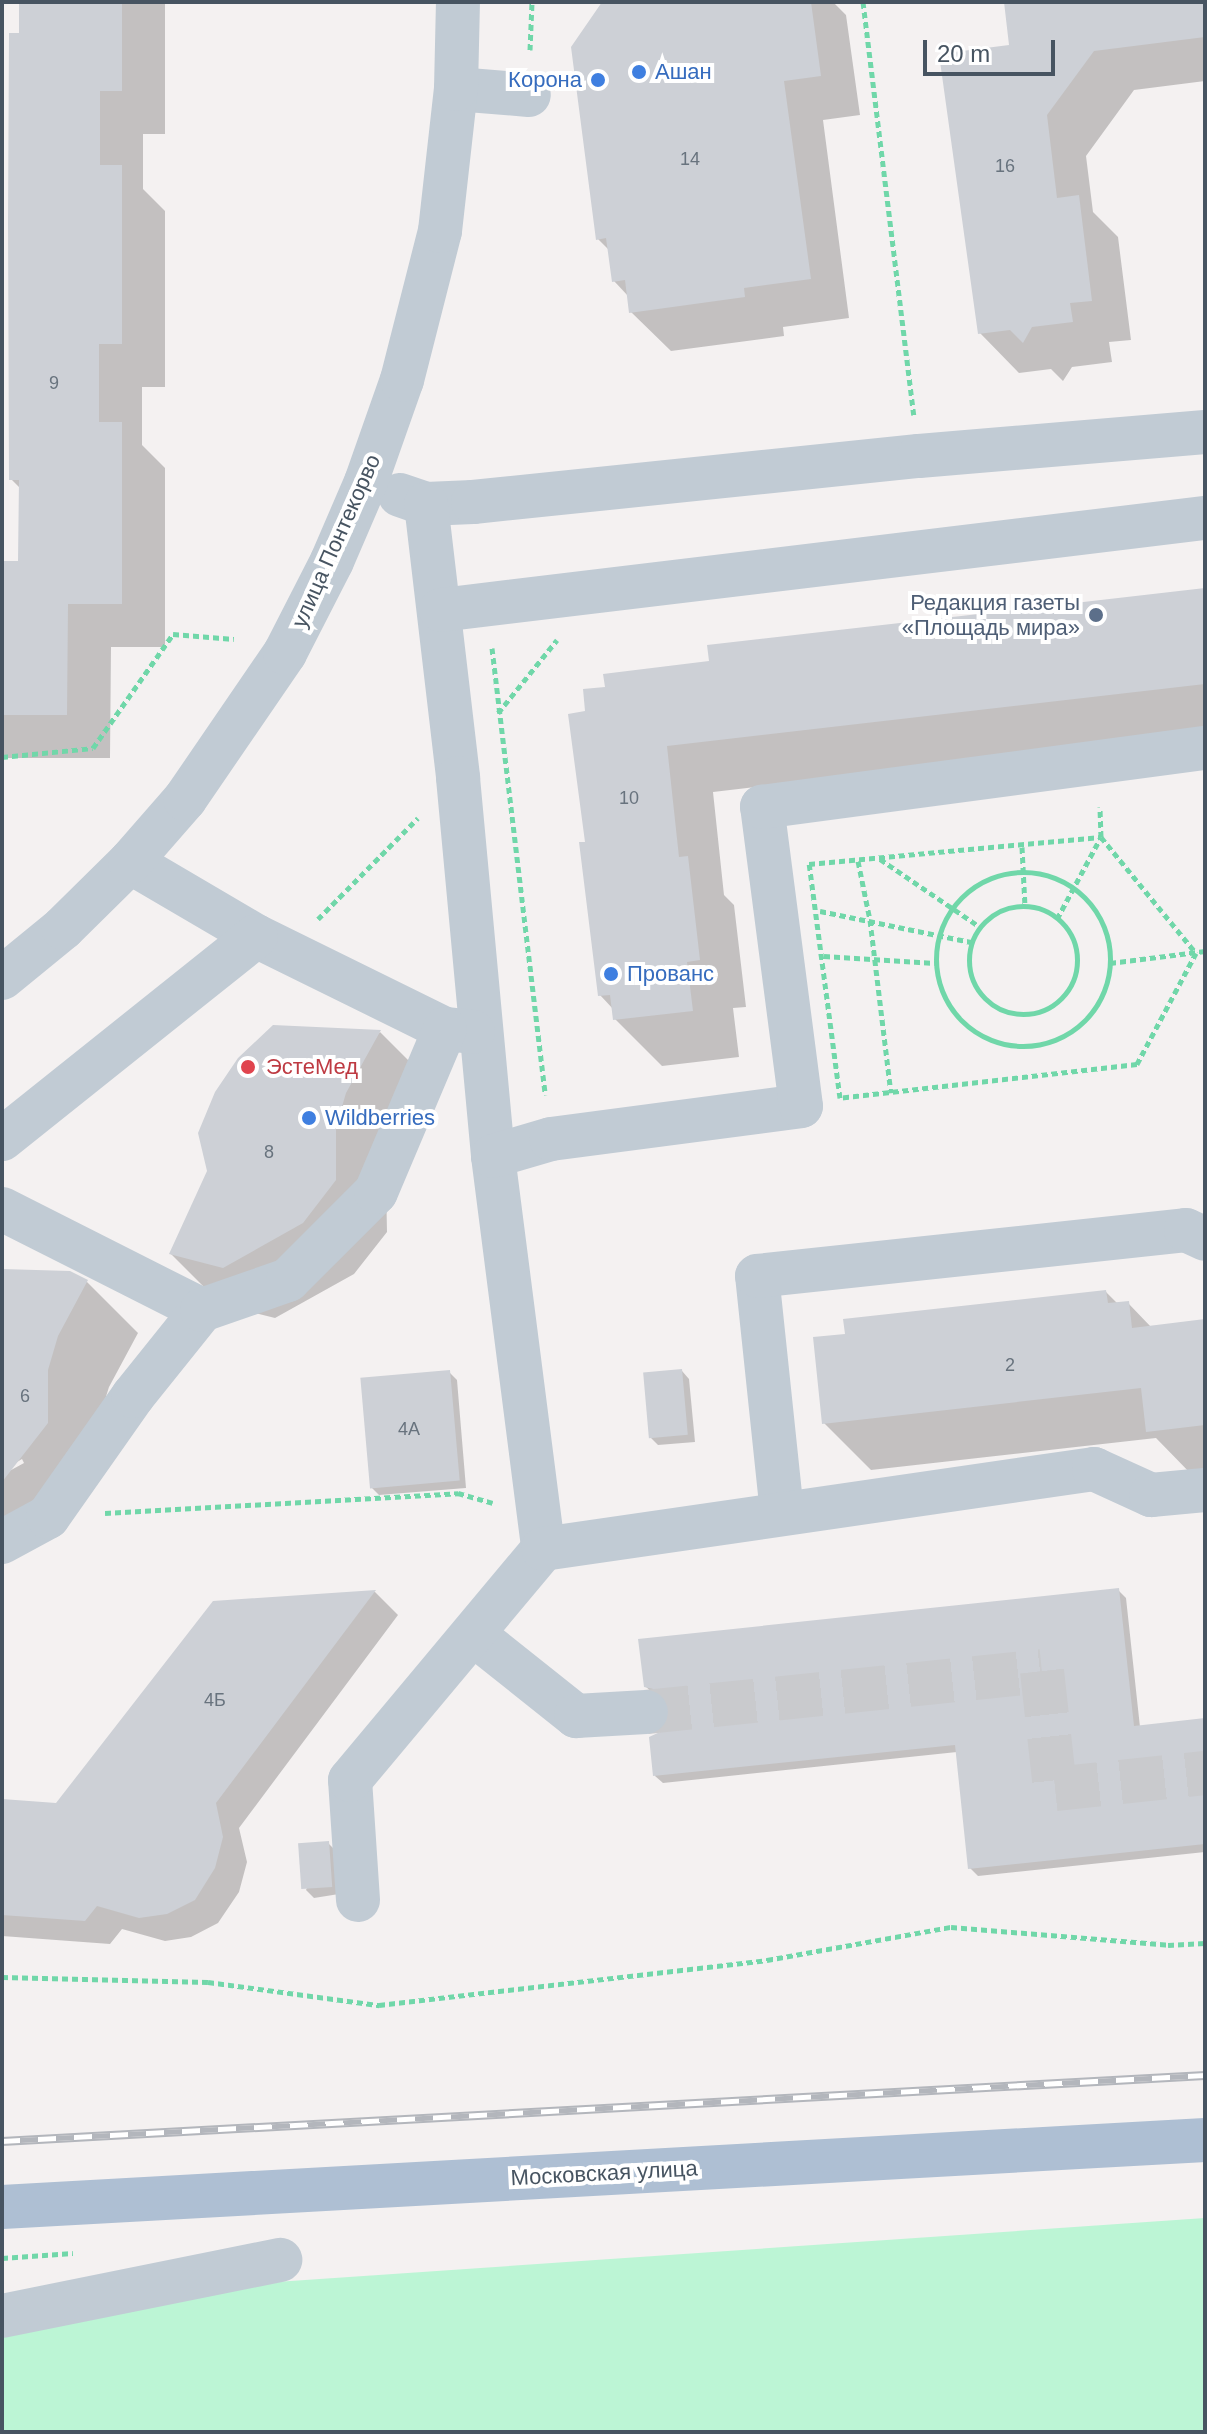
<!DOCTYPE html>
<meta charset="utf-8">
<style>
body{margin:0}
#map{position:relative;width:1207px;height:2434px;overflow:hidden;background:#f4f1f1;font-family:Helvetica,sans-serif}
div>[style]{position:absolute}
.green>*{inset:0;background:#bcf5d5}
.shadow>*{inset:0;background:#0003}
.building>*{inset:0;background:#cdd0d6;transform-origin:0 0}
.minor-tunnel>*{height:44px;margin-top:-22px;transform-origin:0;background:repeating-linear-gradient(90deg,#c9cacd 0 44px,transparent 0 66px)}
.path>*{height:5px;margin-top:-2.5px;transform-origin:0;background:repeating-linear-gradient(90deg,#70d7a9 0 6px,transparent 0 10px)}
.path>.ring{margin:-2.5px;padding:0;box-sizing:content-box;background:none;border:5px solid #70d7a9;border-radius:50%}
.minor>*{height:44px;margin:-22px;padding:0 22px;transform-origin:22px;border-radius:22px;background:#c1cbd4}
.major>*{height:44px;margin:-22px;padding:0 22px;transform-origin:22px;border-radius:22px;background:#aebfd3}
.rail>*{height:9px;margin-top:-4.5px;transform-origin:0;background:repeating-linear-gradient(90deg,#fff 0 18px,#b3b6bc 0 36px);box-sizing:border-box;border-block:2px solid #b3b6bc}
.dots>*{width:22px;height:22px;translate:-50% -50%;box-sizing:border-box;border:4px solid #fff;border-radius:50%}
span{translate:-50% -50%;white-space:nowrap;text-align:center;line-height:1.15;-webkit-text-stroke:8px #fff;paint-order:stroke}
.number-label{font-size:18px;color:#68737e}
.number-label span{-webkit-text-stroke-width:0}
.shop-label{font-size:22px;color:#366cbe}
.left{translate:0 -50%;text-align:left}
.right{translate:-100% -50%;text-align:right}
.street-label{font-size:22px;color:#475461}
.service-label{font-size:22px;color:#4e5e75}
.health-label{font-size:22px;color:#be3a42}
.frame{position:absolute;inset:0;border:4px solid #475461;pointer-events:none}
.scale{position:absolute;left:923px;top:40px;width:132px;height:36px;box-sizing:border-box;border:4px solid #475461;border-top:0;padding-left:10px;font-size:24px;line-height:28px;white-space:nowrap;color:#475461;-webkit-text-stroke:6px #fff;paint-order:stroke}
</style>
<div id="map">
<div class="green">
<i style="clip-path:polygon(1205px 2218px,1205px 2432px,2px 2432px,2px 2301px)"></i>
</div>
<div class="shadow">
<i style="clip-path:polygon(21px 2px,165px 2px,165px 134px,143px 134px,143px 189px,165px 211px,165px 387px,142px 387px,142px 445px,165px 468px,165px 647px,111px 647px,110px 758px,2px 758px,2px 563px,20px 563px,21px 489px,11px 479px)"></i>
<i style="clip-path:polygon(604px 2px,833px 2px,846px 15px,860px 115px,823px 120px,849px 318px,783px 327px,784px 336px,671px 351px,631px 312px,629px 297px,614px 281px,609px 250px,598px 239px)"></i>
<i style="clip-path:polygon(1015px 2px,1205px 2px,1205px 81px,1134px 90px,1086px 156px,1093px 212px,1118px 237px,1131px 340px,1109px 342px,1112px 362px,1072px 367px,1063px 381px,1051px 369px,1019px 373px,980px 333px)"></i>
<i style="clip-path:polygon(1205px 590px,1205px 735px,713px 792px,724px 895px,734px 905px,746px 1007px,733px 1008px,739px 1057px,662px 1066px,615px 1019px,614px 1010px,600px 995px,587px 843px,588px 713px,607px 689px,711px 663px)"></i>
<i style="clip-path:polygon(380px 1032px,431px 1083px,386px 1180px,387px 1232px,354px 1274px,275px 1318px,222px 1305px,171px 1254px)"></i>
<i style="clip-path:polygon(2px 1271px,87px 1282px,138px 1333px,109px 1387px,98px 1422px,2px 1553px,2px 1475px,24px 1463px,22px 1459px,2px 1471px)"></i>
<i style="clip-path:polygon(1106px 1292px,1118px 1304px,1128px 1303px,1152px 1328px,1205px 1321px,1205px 1477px,1195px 1478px,1156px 1438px,871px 1470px,824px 1423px,847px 1336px)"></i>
<i style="clip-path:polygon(682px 1371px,689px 1379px,695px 1442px,658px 1445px,650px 1437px)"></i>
<i style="clip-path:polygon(449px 1372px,457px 1380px,466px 1488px,379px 1495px,371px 1487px)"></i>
<i style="clip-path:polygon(1118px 1590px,1126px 1598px,1140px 1727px,1205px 1720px,1205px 1852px,978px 1876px,970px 1868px,957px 1752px,663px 1783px,655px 1776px,661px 1734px,670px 1725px,673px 1710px,668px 1697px,654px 1694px,645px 1686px)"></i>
<i style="clip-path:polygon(375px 1592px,398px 1615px,239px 1828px,247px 1862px,239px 1892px,218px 1923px,191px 1937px,165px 1941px,122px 1929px,110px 1944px,2px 1936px,2px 1801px,57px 1805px,214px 1603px)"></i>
<i style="clip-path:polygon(328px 1843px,336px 1851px,339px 1894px,314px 1898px,306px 1890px)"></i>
</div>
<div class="building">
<i style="clip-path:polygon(19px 2px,122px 2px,122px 91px,100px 91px,100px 165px,122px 165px,122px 344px,99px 344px,99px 422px,122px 422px,122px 604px,68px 604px,67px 715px,2px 715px,2px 561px,18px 561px,19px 480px,9px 480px,8px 221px,9px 33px,19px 33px)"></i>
<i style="clip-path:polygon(602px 2px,811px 2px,821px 76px,784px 81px,811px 279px,744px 288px,745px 297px,629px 313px,625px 280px,612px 282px,606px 238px,596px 240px,571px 47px)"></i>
<i style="clip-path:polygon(1004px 2px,1205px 2px,1205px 37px,1094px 51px,1047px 115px,1057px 198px,1079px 195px,1092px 301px,1070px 303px,1073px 322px,1032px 327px,1023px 343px,1010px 330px,978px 334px,939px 54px,1009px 45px)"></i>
<i style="clip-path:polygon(1205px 588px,1205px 684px,667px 746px,679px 857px,688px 856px,700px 960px,687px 962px,693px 1011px,613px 1020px,610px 995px,598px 996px,579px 842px,585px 842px,568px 714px,585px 711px,583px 689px,605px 687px,603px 674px,709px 661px,707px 645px)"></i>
<i style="clip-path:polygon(273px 1025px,381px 1030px,346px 1093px,336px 1127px,336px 1180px,303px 1223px,223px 1268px,169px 1254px,207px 1171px,198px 1133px,215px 1092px,238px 1058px)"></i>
<i style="clip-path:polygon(2px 1269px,70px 1271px,88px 1280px,58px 1336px,48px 1370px,48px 1423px,2px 1482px)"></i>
<i style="clip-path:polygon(1106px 1290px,1108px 1303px,1129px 1301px,1132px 1328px,1205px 1319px,1205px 1425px,1146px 1432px,1141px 1388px,822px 1424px,813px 1337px,845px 1334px,843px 1319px)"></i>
<i style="left:682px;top:1369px;width:66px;height:39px;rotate:85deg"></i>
<i style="left:450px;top:1370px;width:111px;height:90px;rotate:85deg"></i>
<i style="clip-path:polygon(1119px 1588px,1134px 1726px,1205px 1718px,1205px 1844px,968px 1869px,955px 1745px,653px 1776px,649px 1737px,660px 1732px,668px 1724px,671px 1710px,666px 1698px,658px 1690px,644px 1687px,638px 1639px)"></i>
<i style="clip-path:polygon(376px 1590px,216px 1803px,223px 1837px,215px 1868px,195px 1900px,167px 1914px,139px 1918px,97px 1906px,85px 1921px,2px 1915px,2px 1799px,56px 1803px,213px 1601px)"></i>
<i style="left:329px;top:1841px;width:46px;height:31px;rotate:86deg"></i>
</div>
<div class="minor-tunnel">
<i style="left:646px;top:1712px;width:398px;rotate:-5.9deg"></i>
<i style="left:1042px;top:1671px;width:119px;rotate:83.7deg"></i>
<i style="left:1055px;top:1789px;width:151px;rotate:-6.1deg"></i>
</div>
<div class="path">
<i style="left:863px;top:2px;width:416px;rotate:83deg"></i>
<i style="left:530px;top:50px;width:48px;rotate:-87.6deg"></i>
<i style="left:492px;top:648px;width:450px;rotate:83.2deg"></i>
<i style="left:498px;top:713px;width:94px;rotate:-51.1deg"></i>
<i style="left:2px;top:757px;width:91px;rotate:-5.6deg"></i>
<i style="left:93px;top:748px;width:139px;rotate:-54.9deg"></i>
<i style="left:173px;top:634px;width:61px;rotate:4.7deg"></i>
<i style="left:1101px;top:837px;width:150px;rotate:50.7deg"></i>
<i style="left:1196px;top:953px;width:126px;rotate:118deg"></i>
<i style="left:1137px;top:1064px;width:299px;rotate:173.5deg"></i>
<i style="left:840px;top:1098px;width:236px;rotate:-97.5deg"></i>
<i style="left:809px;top:864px;width:293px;rotate:-5.3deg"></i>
<i style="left:1022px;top:847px;width:59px;rotate:87.1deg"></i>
<i style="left:880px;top:859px;width:121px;rotate:34.2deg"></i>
<i style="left:858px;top:861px;width:60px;rotate:78.5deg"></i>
<i style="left:870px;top:920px;width:174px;rotate:83.1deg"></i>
<i class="ring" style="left:936px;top:872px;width:169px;height:169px"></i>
<i class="ring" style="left:969px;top:906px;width:103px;height:103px"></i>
<i style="left:820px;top:911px;width:154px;rotate:11.6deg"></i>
<i style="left:318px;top:919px;width:142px;rotate:-45.3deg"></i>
<i style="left:1057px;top:919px;width:93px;rotate:-61.8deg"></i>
<i style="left:1101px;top:837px;width:30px;rotate:-92deg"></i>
<i style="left:824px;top:956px;width:111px;rotate:3.6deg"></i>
<i style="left:1110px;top:963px;width:96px;rotate:-7.2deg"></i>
<i style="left:105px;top:1513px;width:354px;rotate:-3.2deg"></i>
<i style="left:458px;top:1493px;width:36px;rotate:16deg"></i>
<i style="left:2px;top:1977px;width:206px;rotate:1.4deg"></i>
<i style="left:208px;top:1982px;width:173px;rotate:7.7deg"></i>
<i style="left:379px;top:2005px;width:391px;rotate:-6.6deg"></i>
<i style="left:767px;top:1960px;width:187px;rotate:-10.2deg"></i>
<i style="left:951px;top:1927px;width:218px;rotate:4.7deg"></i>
<i style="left:1168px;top:1945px;width:37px;rotate:-3deg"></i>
<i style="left:2px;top:2258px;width:71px;rotate:-4deg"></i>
</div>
<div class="minor">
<i style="left:456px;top:89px;width:73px;rotate:4.7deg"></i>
<i style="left:400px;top:495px;width:28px;rotate:19deg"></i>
<i style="left:426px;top:504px;width:47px;rotate:-2.4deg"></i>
<i style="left:473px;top:502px;width:448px;rotate:-5.9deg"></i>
<i style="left:919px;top:456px;width:287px;rotate:-4.8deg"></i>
<i style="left:426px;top:504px;width:276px;rotate:83.3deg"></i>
<i style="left:458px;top:778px;width:380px;rotate:84.7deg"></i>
<i style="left:493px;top:1156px;width:396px;rotate:82.7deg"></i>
<i style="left:441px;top:610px;width:770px;rotate:-6.87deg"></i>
<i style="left:130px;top:862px;width:146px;rotate:30.4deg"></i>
<i style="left:256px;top:936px;width:211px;rotate:26.2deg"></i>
<i style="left:445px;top:1029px;width:28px;rotate:6deg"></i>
<i style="left:2px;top:978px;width:79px;rotate:-39.3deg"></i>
<i style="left:63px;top:928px;width:94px;rotate:-44.6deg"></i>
<i style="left:130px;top:862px;width:84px;rotate:-48.9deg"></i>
<i style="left:185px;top:799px;width:177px;rotate:-55.6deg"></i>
<i style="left:285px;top:653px;width:103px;rotate:-62.9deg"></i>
<i style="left:332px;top:561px;width:86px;rotate:-66.7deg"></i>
<i style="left:366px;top:482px;width:108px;rotate:-70.6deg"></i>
<i style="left:402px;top:380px;width:154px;rotate:-75.7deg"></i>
<i style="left:440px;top:231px;width:143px;rotate:-83.6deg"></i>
<i style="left:456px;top:89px;width:87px;rotate:-88.7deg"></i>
<i style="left:2px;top:1139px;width:325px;rotate:-38.6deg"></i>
<i style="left:493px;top:1156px;width:60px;rotate:-16.3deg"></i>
<i style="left:551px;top:1139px;width:252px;rotate:-7.5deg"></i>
<i style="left:801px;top:1106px;width:302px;rotate:-97.4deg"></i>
<i style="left:762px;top:807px;width:447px;rotate:-7.6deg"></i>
<i style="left:2px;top:1209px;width:224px;rotate:26.8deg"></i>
<i style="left:782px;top:1513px;width:238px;rotate:-96deg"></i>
<i style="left:757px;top:1276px;width:431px;rotate:-6.1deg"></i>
<i style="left:1186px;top:1230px;width:21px;rotate:25deg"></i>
<i style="left:2px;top:1542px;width:52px;rotate:-28.5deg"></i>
<i style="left:48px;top:1517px;width:148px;rotate:-54.9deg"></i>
<i style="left:133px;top:1396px;width:110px;rotate:-51.3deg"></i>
<i style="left:202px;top:1310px;width:91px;rotate:-19.2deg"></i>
<i style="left:288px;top:1280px;width:124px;rotate:-45deg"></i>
<i style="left:376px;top:1192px;width:177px;rotate:-67.1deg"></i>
<i style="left:473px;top:1634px;width:132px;rotate:38.5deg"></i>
<i style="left:576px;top:1716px;width:70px;rotate:-3.3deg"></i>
<i style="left:358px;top:1900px;width:120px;rotate:-93.8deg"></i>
<i style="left:350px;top:1780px;width:301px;rotate:-50.1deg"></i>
<i style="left:543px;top:1549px;width:557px;rotate:-8.26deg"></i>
<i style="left:1094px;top:1469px;width:63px;rotate:24.5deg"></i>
<i style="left:1151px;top:1495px;width:54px;rotate:-5.3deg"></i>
<i style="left:2px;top:2316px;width:284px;rotate:-11.4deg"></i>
</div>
<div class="major">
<i style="left:2px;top:2207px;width:1205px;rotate:-3.19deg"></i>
</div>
<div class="rail">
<i style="left:2px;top:2141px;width:1205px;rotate:-3.14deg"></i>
</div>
<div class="dots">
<i style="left:639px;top:72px;background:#3f7fe0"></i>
<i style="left:598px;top:80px;background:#3f7fe0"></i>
<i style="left:1096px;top:615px;background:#5c6f8a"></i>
<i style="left:611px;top:974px;background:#3f7fe0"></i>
<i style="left:248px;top:1067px;background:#e0444e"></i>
<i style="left:309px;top:1118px;background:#3f7fe0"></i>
</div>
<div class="number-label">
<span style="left:690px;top:159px">14</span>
<span style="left:1005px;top:166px">16</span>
<span style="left:54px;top:383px">9</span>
<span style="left:629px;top:798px">10</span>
<span style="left:269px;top:1152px">8</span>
<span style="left:1010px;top:1365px">2</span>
<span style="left:25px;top:1396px">6</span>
<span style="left:409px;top:1429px">4А</span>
<span style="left:215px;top:1700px">4Б</span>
</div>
<div class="shop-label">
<span class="left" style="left:655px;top:72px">Ашан</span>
<span class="right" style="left:582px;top:80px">Корона</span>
<span class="left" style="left:627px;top:974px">Прованс</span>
<span class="left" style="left:325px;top:1118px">Wildberries</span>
</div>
<div class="street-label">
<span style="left:336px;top:541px;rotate:-66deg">улица Понтекорво</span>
<span style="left:604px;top:2173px;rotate:-3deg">Московская улица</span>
</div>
<div class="service-label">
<span class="right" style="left:1080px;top:615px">Редакция газеты<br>«Площадь мира»</span>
</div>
<div class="health-label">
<span class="left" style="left:266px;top:1067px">ЭстеМед</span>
</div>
<div class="frame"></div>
<div class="scale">20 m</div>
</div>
